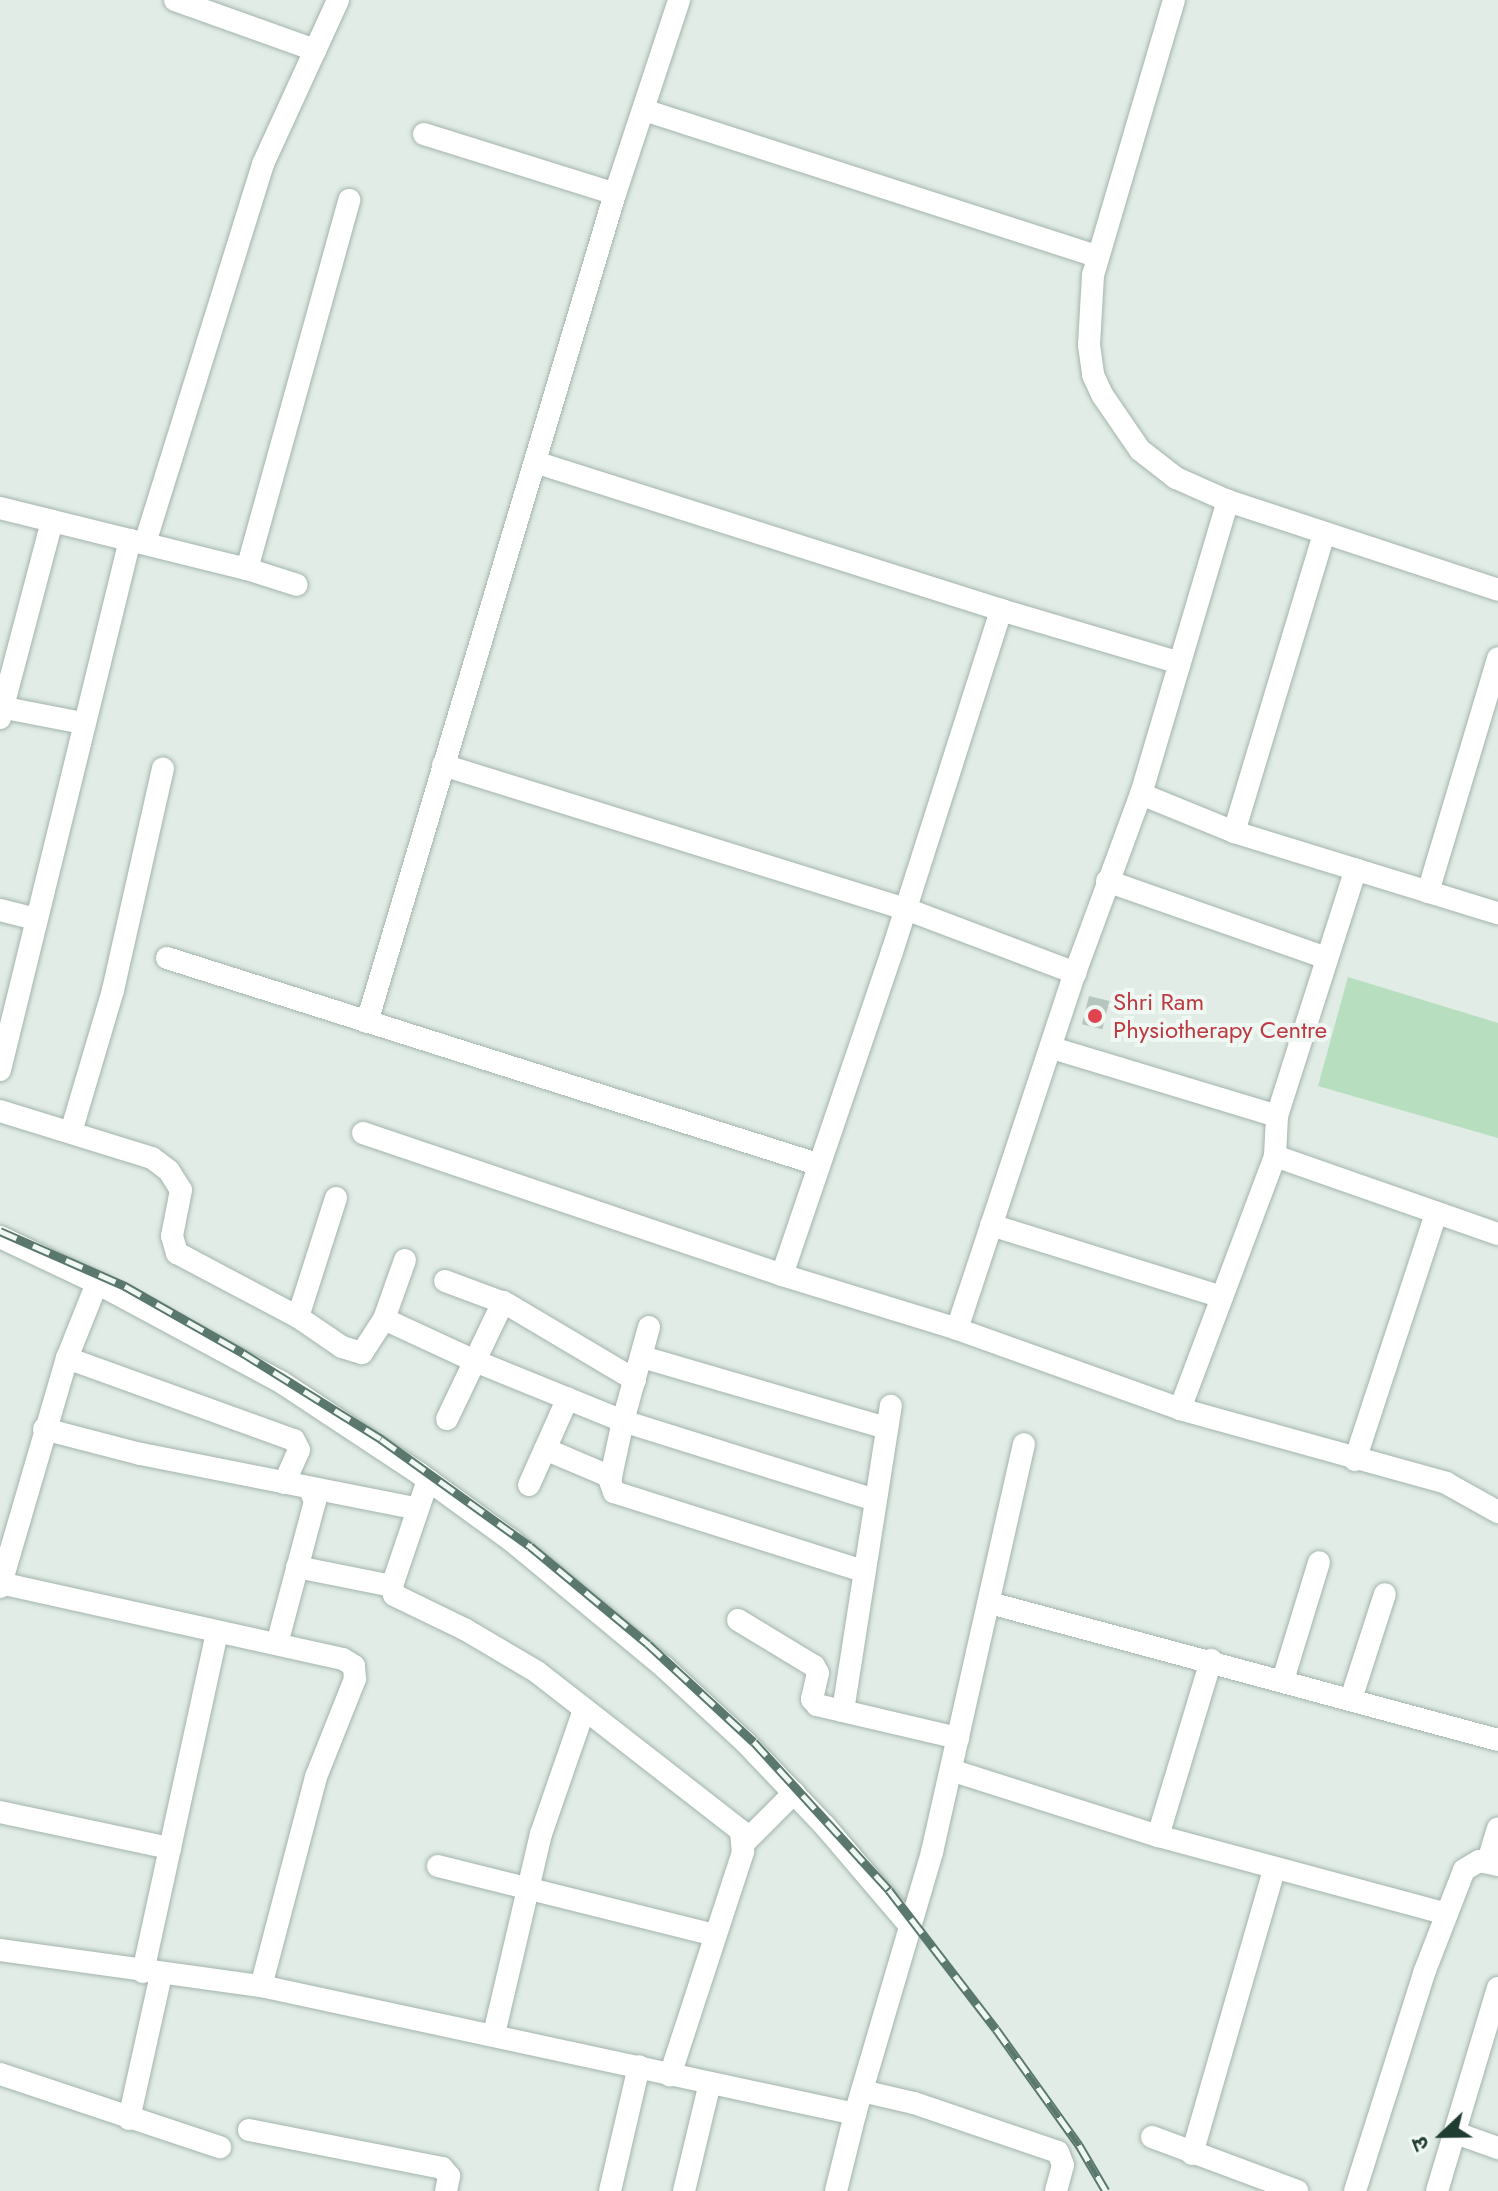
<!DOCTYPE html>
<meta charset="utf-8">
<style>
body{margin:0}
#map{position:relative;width:1498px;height:2191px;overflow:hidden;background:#e0ece5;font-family:Jost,"Noto Sans Devanagari",sans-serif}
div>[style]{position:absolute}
.green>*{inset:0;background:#b7debe}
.building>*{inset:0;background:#b5c6be;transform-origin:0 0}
.roads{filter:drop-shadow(0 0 2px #a3b4ac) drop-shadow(0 0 2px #a3b4ac)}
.minor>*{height:22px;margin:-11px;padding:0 11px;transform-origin:11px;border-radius:11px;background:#fff}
.rail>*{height:9px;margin-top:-4.5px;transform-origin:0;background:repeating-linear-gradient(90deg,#f0f8f3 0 18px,#5a786d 0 36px);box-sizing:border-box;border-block:2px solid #5a786d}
.dots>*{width:22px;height:22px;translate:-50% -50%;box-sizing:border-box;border:4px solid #f0f8f3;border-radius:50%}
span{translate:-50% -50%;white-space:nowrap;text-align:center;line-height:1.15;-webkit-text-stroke:8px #f0f8f3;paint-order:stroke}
.health-label{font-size:24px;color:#be3a42}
.left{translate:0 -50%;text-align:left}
.north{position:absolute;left:1402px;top:2095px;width:80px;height:80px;-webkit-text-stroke:6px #f0f8f3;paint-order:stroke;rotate:248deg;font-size:22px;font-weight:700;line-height:32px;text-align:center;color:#203d32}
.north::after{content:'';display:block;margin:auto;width:28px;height:36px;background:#203d32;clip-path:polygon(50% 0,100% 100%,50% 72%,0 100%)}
</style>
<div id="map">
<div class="green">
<i style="clip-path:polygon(1348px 977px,1498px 1023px,1498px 1138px,1318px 1086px)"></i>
</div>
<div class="building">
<i style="left:1089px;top:996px;width:21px;height:29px;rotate:14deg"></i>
</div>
<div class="roads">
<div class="minor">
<i style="left:175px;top:0;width:149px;rotate:19.7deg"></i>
<i style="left:1174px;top:0;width:287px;rotate:106.4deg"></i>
<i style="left:1093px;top:275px;width:70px;rotate:93.3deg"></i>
<i style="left:1089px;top:345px;width:30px;rotate:82deg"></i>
<i style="left:1093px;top:375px;width:23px;rotate:65deg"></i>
<i style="left:1103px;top:396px;width:65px;rotate:55.6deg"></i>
<i style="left:1140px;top:450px;width:46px;rotate:37.9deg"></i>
<i style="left:1176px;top:478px;width:57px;rotate:23.9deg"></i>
<i style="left:1228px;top:501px;width:284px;rotate:18.2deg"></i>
<i style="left:644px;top:110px;width:477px;rotate:17.9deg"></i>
<i style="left:424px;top:134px;width:200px;rotate:17.4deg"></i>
<i style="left:535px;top:462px;width:489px;rotate:17.6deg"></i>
<i style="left:1001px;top:610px;width:184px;rotate:16.5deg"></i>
<i style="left:0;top:508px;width:254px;rotate:13.9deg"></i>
<i style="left:247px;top:569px;width:52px;rotate:17.7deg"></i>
<i style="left:145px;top:543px;width:397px;rotate:-72.7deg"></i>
<i style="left:263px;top:164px;width:180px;rotate:-65.4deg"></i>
<i style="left:247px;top:569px;width:383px;rotate:-74.5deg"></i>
<i style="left:0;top:707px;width:84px;rotate:11deg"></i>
<i style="left:0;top:718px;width:204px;rotate:-75.2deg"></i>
<i style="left:443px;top:765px;width:485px;rotate:17.3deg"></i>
<i style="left:906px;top:909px;width:181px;rotate:20.7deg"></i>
<i style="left:1141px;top:794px;width:100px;rotate:22.2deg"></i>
<i style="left:1234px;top:832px;width:276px;rotate:17.1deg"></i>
<i style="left:1234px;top:832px;width:311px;rotate:-73.2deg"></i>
<i style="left:1107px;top:881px;width:233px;rotate:19.3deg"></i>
<i style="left:1428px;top:892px;width:244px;rotate:-73.3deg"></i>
<i style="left:0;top:910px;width:36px;rotate:14deg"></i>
<i style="left:167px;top:958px;width:682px;rotate:17.58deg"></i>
<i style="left:367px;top:1022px;width:864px;rotate:-73.33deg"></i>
<i style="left:615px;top:194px;width:204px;rotate:-71.7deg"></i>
<i style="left:1052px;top:1048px;width:235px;rotate:16.8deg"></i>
<i style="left:0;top:1070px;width:546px;rotate:-76.22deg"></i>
<i style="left:0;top:1111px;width:159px;rotate:17.2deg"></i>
<i style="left:152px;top:1158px;width:21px;rotate:37deg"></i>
<i style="left:169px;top:1171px;width:22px;rotate:58deg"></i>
<i style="left:181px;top:1190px;width:47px;rotate:101.1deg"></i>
<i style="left:172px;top:1236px;width:18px;rotate:74deg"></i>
<i style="left:177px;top:1253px;width:137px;rotate:27.9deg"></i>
<i style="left:298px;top:1317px;width:53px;rotate:34.3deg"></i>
<i style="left:342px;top:1347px;width:21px;rotate:17deg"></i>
<i style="left:362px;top:1353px;width:40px;rotate:-57.1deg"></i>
<i style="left:71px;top:1132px;width:148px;rotate:-73.5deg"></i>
<i style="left:113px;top:990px;width:227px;rotate:-77.3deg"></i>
<i style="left:363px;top:1133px;width:442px;rotate:18.7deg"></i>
<i style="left:782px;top:1275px;width:183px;rotate:17.1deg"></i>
<i style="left:957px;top:1329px;width:237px;rotate:19.7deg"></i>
<i style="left:1180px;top:1409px;width:276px;rotate:15.5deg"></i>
<i style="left:1446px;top:1483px;width:60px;rotate:29.1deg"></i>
<i style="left:1275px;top:1156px;width:236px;rotate:19.3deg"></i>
<i style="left:991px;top:1225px;width:242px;rotate:17.3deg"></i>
<i style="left:0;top:1237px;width:107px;rotate:25.4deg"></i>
<i style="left:97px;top:1283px;width:209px;rotate:28.3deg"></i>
<i style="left:281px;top:1382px;width:167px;rotate:33.5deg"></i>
<i style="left:420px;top:1474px;width:112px;rotate:36deg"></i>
<i style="left:511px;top:1540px;width:199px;rotate:39.7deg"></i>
<i style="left:664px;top:1667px;width:110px;rotate:42.8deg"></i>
<i style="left:745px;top:1742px;width:116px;rotate:46.4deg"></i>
<i style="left:825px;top:1826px;width:131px;rotate:49.6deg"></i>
<i style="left:405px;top:1260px;width:63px;rotate:109.6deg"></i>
<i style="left:384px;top:1319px;width:100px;rotate:24.8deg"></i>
<i style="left:475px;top:1361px;width:160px;rotate:22.1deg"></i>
<i style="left:623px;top:1421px;width:264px;rotate:17.4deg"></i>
<i style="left:782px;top:1275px;width:341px;rotate:-71.2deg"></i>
<i style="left:892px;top:952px;width:359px;rotate:-72.3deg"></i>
<i style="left:445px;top:1281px;width:66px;rotate:20.4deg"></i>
<i style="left:507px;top:1304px;width:149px;rotate:30.7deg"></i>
<i style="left:298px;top:1317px;width:125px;rotate:-72.3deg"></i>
<i style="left:649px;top:1327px;width:98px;rotate:105.5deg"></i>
<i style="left:623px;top:1421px;width:61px;rotate:102.2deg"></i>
<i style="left:610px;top:1481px;width:12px;rotate:70deg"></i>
<i style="left:614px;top:1492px;width:261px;rotate:17.6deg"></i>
<i style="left:957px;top:1329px;width:375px;rotate:-71.7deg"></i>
<i style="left:1075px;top:973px;width:191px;rotate:-69.8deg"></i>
<i style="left:1141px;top:794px;width:306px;rotate:-73.5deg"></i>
<i style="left:642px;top:1357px;width:255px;rotate:16.2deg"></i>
<i style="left:67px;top:1358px;width:241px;rotate:19.9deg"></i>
<i style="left:294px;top:1440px;width:11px;rotate:63deg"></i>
<i style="left:299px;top:1450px;width:36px;rotate:114deg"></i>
<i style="left:1180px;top:1409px;width:270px;rotate:-69.4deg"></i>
<i style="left:1275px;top:1156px;width:40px;rotate:-87.1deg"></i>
<i style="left:1277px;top:1116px;width:259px;rotate:-72.3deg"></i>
<i style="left:447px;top:1419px;width:130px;rotate:-64.4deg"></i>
<i style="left:44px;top:1429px;width:100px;rotate:14.5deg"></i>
<i style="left:141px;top:1454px;width:282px;rotate:11.2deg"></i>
<i style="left:545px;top:1449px;width:72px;rotate:23deg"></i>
<i style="left:1355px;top:1460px;width:260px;rotate:-71.8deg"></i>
<i style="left:428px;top:1480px;width:112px;rotate:108.8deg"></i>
<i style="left:392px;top:1586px;width:9px;rotate:77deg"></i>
<i style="left:394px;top:1595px;width:80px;rotate:25.9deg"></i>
<i style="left:466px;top:1630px;width:82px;rotate:30.6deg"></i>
<i style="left:537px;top:1672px;width:259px;rotate:37.9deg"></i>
<i style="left:741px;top:1831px;width:21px;rotate:85deg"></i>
<i style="left:743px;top:1852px;width:235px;rotate:108.1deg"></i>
<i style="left:529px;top:1485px;width:95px;rotate:-65.9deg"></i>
<i style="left:297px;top:1567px;width:97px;rotate:11.3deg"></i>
<i style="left:0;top:1583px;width:351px;rotate:12.5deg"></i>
<i style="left:343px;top:1659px;width:13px;rotate:32deg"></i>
<i style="left:354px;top:1666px;width:13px;rotate:86deg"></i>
<i style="left:355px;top:1679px;width:105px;rotate:111.7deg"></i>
<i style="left:316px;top:1777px;width:216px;rotate:104.7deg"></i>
<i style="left:0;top:1587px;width:239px;rotate:-73.7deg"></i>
<i style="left:67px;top:1358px;width:81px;rotate:-68.2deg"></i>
<i style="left:990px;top:1603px;width:526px;rotate:15.09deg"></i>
<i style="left:738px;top:1620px;width:89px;rotate:31.2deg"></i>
<i style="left:814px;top:1666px;width:8px;rotate:60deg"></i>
<i style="left:818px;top:1673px;width:27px;rotate:103deg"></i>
<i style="left:812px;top:1699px;width:8px;rotate:50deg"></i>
<i style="left:817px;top:1705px;width:145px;rotate:13.2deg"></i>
<i style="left:277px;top:1644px;width:148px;rotate:-75.1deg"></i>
<i style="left:315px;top:1501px;width:12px;rotate:-114deg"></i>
<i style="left:1283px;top:1680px;width:123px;rotate:-73deg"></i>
<i style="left:1351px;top:1699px;width:110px;rotate:-72.1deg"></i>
<i style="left:843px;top:1711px;width:309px;rotate:-81.1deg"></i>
<i style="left:951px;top:1770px;width:217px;rotate:17.7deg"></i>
<i style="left:1158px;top:1836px;width:299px;rotate:15.1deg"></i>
<i style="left:0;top:1812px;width:174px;rotate:12deg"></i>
<i style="left:1158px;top:1836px;width:184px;rotate:-73.2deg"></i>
<i style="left:744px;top:1843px;width:71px;rotate:-45deg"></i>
<i style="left:1488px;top:1861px;width:34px;rotate:-73deg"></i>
<i style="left:438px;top:1866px;width:285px;rotate:14deg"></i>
<i style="left:0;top:1950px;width:263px;rotate:7.9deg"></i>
<i style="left:261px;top:1986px;width:608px;rotate:12.16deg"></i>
<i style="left:143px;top:1972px;width:348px;rotate:-77.7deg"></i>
<i style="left:494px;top:2034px;width:205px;rotate:-76.8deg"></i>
<i style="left:541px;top:1834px;width:131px;rotate:-70.9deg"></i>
<i style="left:0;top:2074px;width:232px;rotate:18.4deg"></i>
<i style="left:862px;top:2091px;width:53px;rotate:13deg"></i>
<i style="left:914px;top:2103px;width:152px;rotate:18.8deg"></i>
<i style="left:1058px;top:2152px;width:14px;rotate:69deg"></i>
<i style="left:1063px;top:2165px;width:27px;rotate:105deg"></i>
<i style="left:129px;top:2119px;width:148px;rotate:-77.5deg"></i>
<i style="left:249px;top:2130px;width:197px;rotate:11.1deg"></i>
<i style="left:442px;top:2168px;width:11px;rotate:49deg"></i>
<i style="left:449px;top:2176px;width:15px;rotate:101deg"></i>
<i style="left:1456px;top:2133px;width:45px;rotate:19.7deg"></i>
<i style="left:1152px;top:2137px;width:155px;rotate:20.4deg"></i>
<i style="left:1192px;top:2154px;width:297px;rotate:-73.9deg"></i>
<i style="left:610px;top:2191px;width:128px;rotate:-76.9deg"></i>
<i style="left:684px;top:2191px;width:111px;rotate:-76.5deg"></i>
<i style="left:836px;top:2191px;width:79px;rotate:-76.1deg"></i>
<i style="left:855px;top:2114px;width:273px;rotate:-73.6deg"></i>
<i style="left:932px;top:1852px;width:418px;rotate:-77.3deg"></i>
<i style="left:1355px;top:2191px;width:229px;rotate:-72.4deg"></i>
<i style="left:1424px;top:1973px;width:110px;rotate:-68.8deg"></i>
<i style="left:1464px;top:1870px;width:17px;rotate:-31deg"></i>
<i style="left:1479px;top:1861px;width:19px;rotate:12deg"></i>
<i style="left:1437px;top:2191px;width:212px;rotate:-73.3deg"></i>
</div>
</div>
<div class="rail">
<i style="left:0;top:1231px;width:137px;rotate:23.7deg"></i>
<i style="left:125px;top:1286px;width:136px;rotate:29.6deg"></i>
<i style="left:243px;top:1353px;width:163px;rotate:31.9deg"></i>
<i style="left:381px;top:1439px;width:183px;rotate:35.7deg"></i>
<i style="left:530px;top:1546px;width:153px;rotate:39.7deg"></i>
<i style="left:648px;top:1644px;width:144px;rotate:42.8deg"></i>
<i style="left:754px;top:1742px;width:200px;rotate:47.6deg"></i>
<i style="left:889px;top:1890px;width:175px;rotate:52.4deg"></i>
<i style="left:996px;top:2029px;width:143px;rotate:54.4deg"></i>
<i style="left:1079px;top:2145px;width:53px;rotate:59.6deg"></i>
</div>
<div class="dots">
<i style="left:1095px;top:1016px;background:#e0444e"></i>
</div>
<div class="health-label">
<span class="left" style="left:1113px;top:1016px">Shri Ram<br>Physiotherapy Centre</span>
</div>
<div class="north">उ</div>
</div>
